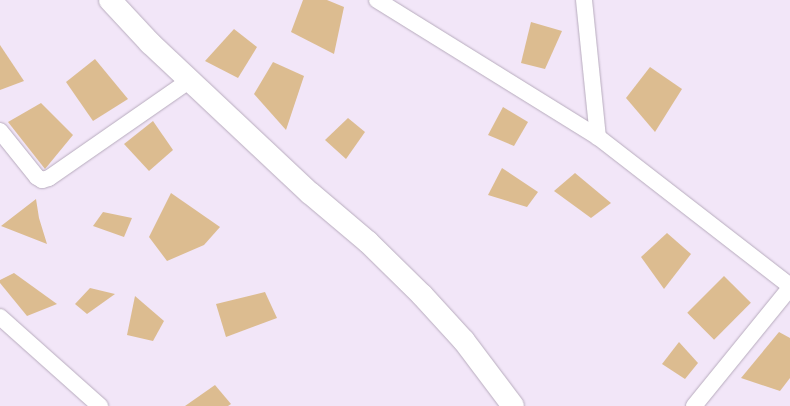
<!DOCTYPE html>
<style>
body{margin:0}
#map{position:relative;width:790px;height:406px;overflow:hidden;background:#f2e6f8;font-family:"Sofia Sans Condensed",sans-serif}
div>[style]{position:absolute}
.building>*{inset:0;background:#dcbc90;transform-origin:0 0}
.roads{filter:drop-shadow(0 0 1px #b7abbd) drop-shadow(0 0 1px #b7abbd)}
.street>*{height:16px;margin:-8px;padding:0 8px;transform-origin:8px;border-radius:8px;background:#fff}
.secondary>*{height:22px;margin:-11px;padding:0 11px;transform-origin:11px;border-radius:11px;background:#fff}
span{translate:-50% -50%;white-space:nowrap;text-align:center;line-height:1.15;-webkit-text-stroke:3.5px #f2e6f8;paint-order:stroke}
</style>
<div id="map">
<div class="building">
<i style="clip-path:polygon(303px 0,327px 0,344px 7px,334px 54px,291px 32px)"></i>
<i style="clip-path:polygon(531px 22px,562px 31px,545px 69px,521px 63px)"></i>
<i style="clip-path:polygon(234px 29px,257px 47px,238px 78px,205px 61px)"></i>
<i style="clip-path:polygon(0 45px,24px 81px,0 90px)"></i>
<i style="clip-path:polygon(95px 59px,128px 99px,93px 121px,66px 82px)"></i>
<i style="clip-path:polygon(273px 62px,304px 76px,286px 130px,254px 94px)"></i>
<i style="clip-path:polygon(650px 67px,682px 89px,655px 132px,626px 98px)"></i>
<i style="clip-path:polygon(41px 103px,73px 135px,45px 169px,8px 122px)"></i>
<i style="clip-path:polygon(503px 107px,528px 122px,514px 146px,488px 135px)"></i>
<i style="clip-path:polygon(348px 118px,365px 132px,346px 159px,325px 140px)"></i>
<i style="clip-path:polygon(153px 121px,173px 150px,149px 171px,124px 144px)"></i>
<i style="clip-path:polygon(502px 168px,538px 192px,527px 207px,488px 195px)"></i>
<i style="clip-path:polygon(575px 173px,611px 203px,591px 218px,554px 191px)"></i>
<i style="clip-path:polygon(171px 193px,220px 227px,204px 245px,167px 261px,149px 237px)"></i>
<i style="clip-path:polygon(36px 199px,39px 218px,47px 244px,1px 226px)"></i>
<i style="clip-path:polygon(103px 212px,132px 218px,124px 237px,93px 226px)"></i>
<i style="clip-path:polygon(667px 233px,691px 254px,664px 289px,641px 257px)"></i>
<i style="clip-path:polygon(14px 273px,57px 304px,27px 316px,0 283px,0 280px)"></i>
<i style="left:724px;top:276px;width:38px;height:52px;rotate:45deg"></i>
<i style="clip-path:polygon(90px 288px,115px 294px,87px 314px,75px 304px)"></i>
<i style="clip-path:polygon(265px 292px,277px 318px,226px 337px,216px 304px)"></i>
<i style="clip-path:polygon(135px 296px,164px 321px,153px 341px,127px 335px)"></i>
<i style="clip-path:polygon(779px 332px,790px 338px,790px 378px,780px 391px,741px 378px)"></i>
<i style="clip-path:polygon(679px 342px,698px 363px,685px 379px,662px 364px)"></i>
<i style="clip-path:polygon(215px 385px,231px 404px,228px 406px,185px 406px)"></i>
</div>
<div class="roads">
<div class="street">
<i style="left:377px;top:0;width:260px;rotate:31.8deg"></i>
<i style="left:598px;top:137px;width:243px;rotate:37.8deg"></i>
<i style="left:584px;top:0;width:138px;rotate:84.2deg"></i>
<i style="left:0;top:131px;width:59px;rotate:51.2deg"></i>
<i style="left:37px;top:177px;width:6px;rotate:31deg"></i>
<i style="left:42px;top:180px;width:7px;rotate:-16deg"></i>
<i style="left:49px;top:178px;width:172px;rotate:-34.8deg"></i>
<i style="left:0;top:317px;width:134px;rotate:41.7deg"></i>
<i style="left:694px;top:406px;width:152px;rotate:-50.9deg"></i>
</div>
<div class="secondary">
<i style="left:110px;top:0;width:59px;rotate:47.1deg"></i>
<i style="left:150px;top:43px;width:219px;rotate:43.2deg"></i>
<i style="left:310px;top:193px;width:76px;rotate:40.2deg"></i>
<i style="left:368px;top:242px;width:76px;rotate:44.5deg"></i>
<i style="left:422px;top:295px;width:62px;rotate:47.6deg"></i>
<i style="left:464px;top:341px;width:81px;rotate:53deg"></i>
</div>
</div>
</div>
